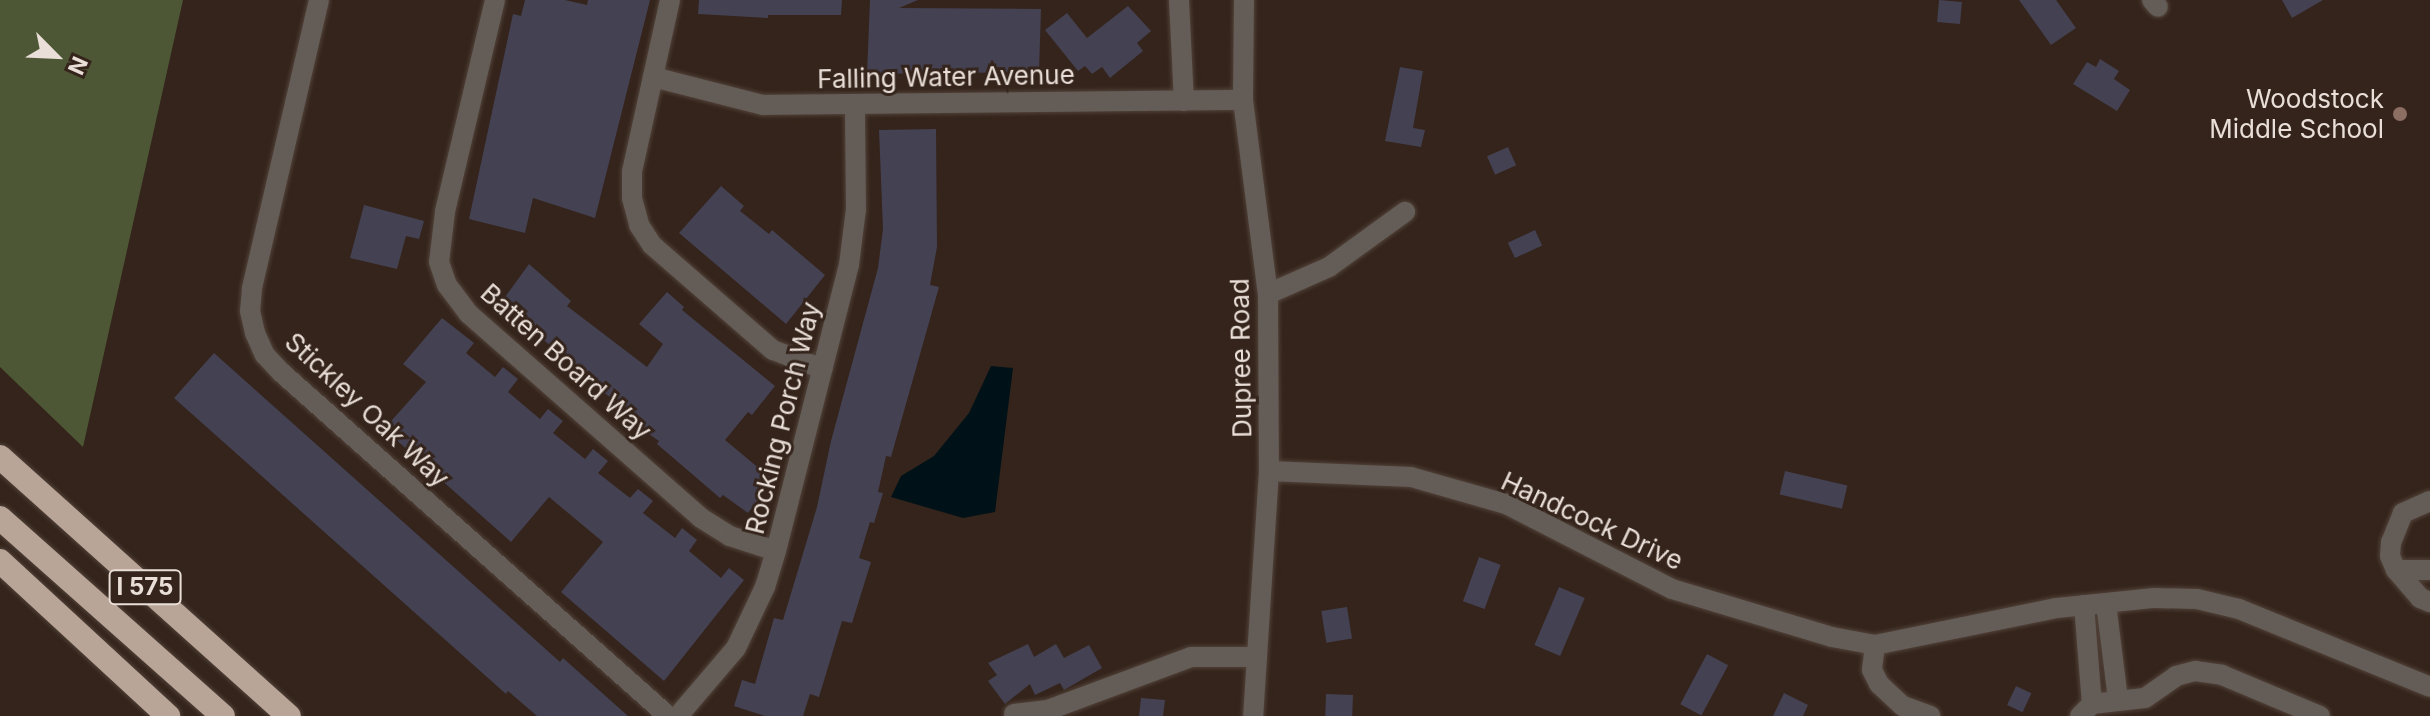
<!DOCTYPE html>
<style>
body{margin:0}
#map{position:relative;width:2430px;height:716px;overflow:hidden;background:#34241b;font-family:Inter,sans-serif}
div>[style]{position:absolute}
.forest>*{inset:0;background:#4e5735}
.water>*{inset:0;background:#001217}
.building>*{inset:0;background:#444152;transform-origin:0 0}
.roads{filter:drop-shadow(0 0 2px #514239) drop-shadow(0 0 2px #514239)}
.minor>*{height:20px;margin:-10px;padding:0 10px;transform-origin:10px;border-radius:10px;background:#645d57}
.highway>*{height:24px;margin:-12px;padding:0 12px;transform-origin:12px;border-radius:12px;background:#b8a597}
.dots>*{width:22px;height:22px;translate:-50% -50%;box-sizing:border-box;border:4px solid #34241b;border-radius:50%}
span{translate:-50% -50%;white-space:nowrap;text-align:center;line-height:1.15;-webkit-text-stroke:6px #34241b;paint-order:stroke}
.shield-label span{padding:2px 6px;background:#34241b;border:2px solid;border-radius:6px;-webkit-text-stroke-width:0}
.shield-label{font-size:24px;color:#e9dfd8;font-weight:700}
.street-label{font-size:26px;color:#e9dfd8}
.poi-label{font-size:26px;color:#e9dfd8}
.right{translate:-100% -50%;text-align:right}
.north{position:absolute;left:16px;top:16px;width:80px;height:80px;-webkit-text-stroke:6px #34241b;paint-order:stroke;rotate:114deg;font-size:22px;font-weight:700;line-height:32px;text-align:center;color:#e9dfd8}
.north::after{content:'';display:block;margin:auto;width:28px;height:36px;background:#e9dfd8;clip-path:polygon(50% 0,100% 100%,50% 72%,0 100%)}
</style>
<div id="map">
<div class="forest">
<i style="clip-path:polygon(0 0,183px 0,83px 447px,0 367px)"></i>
</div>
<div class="water">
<i style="clip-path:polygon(991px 366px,1013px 368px,995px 512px,963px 518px,891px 497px,901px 476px,934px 456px,969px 413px)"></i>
</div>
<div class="building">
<i style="clip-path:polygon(525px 0,565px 0,587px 5px,588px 0,650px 0,595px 218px,533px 198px,525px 233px,469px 219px,513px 14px,521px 16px)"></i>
<i style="clip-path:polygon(699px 0,842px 0,841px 15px,768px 15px,768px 18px,698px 14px)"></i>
<i style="clip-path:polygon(870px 0,918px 0,899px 8px,1041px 9px,1039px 72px,867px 74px)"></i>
<i style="left:1939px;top:0;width:23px;height:22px;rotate:5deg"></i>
<i style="clip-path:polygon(2019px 0,2056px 0,2076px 28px,2051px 45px)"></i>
<i style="clip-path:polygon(2282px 0,2323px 0,2292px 18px)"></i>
<i style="clip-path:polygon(1128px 6px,1151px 31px,1137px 43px,1143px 51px,1110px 78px,1102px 67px,1092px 74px,1085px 66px,1078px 71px,1045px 30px,1067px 13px,1087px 38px)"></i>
<i style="clip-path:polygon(2100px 59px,2119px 71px,2114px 79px,2130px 90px,2117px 111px,2073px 84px,2087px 62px,2096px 67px)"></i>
<i style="clip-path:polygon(1400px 67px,1423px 71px,1413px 128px,1425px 130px,1421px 147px,1385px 141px)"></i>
<i style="clip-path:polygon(936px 129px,937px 247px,930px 285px,939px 287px,891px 457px,886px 456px,878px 492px,883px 493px,874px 523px,870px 522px,859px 558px,871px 562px,852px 623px,842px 621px,819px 697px,810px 694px,803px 716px,765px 716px,734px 706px,742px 680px,755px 684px,774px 618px,783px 620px,817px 507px,831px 441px,878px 268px,883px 229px,879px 130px)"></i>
<i style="left:1508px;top:147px;width:20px;height:23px;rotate:66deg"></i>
<i style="clip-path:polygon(721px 186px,744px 206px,740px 211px,769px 234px,772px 230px,825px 275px,786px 324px,679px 233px)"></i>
<i style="clip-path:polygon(364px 205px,424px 221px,419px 239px,406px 236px,397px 269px,350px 258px)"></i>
<i style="left:1535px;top:230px;width:17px;height:30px;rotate:65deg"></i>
<i style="clip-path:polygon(529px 264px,571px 301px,567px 306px,647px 367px,663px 344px,639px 324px,667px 292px,684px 307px,682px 310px,775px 386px,752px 415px,748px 412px,725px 440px,773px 480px,748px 513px,723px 495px,720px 498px,657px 444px,659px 441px,636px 425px,613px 399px,591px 384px,593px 381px,500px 304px)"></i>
<i style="clip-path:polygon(442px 318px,474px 343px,466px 353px,495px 377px,503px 367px,518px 379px,508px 392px,540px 419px,548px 409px,563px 421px,553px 433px,585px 459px,593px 449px,608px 461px,598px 473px,630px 498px,638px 489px,653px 501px,643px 513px,675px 538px,682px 528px,697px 540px,689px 551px,721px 578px,729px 568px,744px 580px,664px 681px,561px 592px,603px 542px,549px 497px,511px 542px,384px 429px,426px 382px,403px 364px)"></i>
<i style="clip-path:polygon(214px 353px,560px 662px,563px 658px,628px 716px,537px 716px,508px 691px,506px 694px,174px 398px)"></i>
<i style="left:1785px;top:471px;width:64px;height:24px;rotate:13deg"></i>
<i style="left:1479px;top:557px;width:23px;height:47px;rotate:20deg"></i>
<i style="left:1559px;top:587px;width:28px;height:63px;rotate:23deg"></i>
<i style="left:1347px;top:607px;width:32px;height:26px;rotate:81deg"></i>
<i style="clip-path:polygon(1028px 644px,1034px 657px,1056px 644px,1064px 658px,1089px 645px,1102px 668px,1064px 690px,1060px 683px,1035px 695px,1030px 684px,1005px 704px,988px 681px,997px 675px,988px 663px)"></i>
<i style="left:1707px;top:654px;width:24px;height:57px;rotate:28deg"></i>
<i style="left:2016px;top:686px;width:17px;height:21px;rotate:25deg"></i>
<i style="clip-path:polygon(1784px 693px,1808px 705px,1803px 716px,1773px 716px)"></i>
<i style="left:1326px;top:694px;width:27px;height:22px;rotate:2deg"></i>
<i style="clip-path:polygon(1141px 698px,1165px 700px,1163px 716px,1139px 716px)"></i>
</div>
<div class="roads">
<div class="minor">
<i style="left:319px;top:0;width:297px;rotate:103.1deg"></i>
<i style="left:252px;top:289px;width:22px;rotate:95deg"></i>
<i style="left:250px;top:311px;width:23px;rotate:77deg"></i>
<i style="left:255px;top:333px;width:24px;rotate:66deg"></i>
<i style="left:265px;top:355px;width:25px;rotate:47deg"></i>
<i style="left:282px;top:373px;width:516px;rotate:41.62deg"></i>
<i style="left:495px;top:0;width:218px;rotate:103.3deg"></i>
<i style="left:445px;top:212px;width:50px;rotate:96.8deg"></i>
<i style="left:439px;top:262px;width:24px;rotate:71deg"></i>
<i style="left:447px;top:285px;width:36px;rotate:53deg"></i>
<i style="left:469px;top:314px;width:309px;rotate:41.3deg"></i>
<i style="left:701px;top:518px;width:34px;rotate:32deg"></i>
<i style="left:730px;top:536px;width:48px;rotate:18.1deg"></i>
<i style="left:670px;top:0;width:175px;rotate:102.5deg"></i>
<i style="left:632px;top:171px;width:27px;rotate:90deg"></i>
<i style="left:632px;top:198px;width:28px;rotate:75deg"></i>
<i style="left:639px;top:225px;width:24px;rotate:57deg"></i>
<i style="left:652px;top:245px;width:160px;rotate:41deg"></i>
<i style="left:773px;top:350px;width:53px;rotate:20.8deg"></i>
<i style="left:1179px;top:0;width:101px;rotate:87.2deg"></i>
<i style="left:1244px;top:0;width:100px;rotate:90.6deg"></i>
<i style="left:1243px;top:100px;width:196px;rotate:82.7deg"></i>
<i style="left:1268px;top:294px;width:177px;rotate:89.7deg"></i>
<i style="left:1269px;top:471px;width:246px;rotate:93.7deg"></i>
<i style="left:2152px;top:0;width:9px;rotate:49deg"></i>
<i style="left:653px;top:77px;width:114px;rotate:14.3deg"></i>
<i style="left:763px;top:105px;width:480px;rotate:-0.6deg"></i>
<i style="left:1268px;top:294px;width:67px;rotate:-23.9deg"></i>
<i style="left:1329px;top:267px;width:94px;rotate:-35.9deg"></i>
<i style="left:1269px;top:471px;width:142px;rotate:2.4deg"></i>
<i style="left:1411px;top:477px;width:99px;rotate:15.9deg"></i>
<i style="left:1506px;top:504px;width:186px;rotate:27.1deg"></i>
<i style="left:1672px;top:589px;width:167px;rotate:16.7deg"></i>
<i style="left:1832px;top:637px;width:44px;rotate:10.5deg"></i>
<i style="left:1875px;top:645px;width:186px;rotate:-11.5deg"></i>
<i style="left:2057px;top:608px;width:98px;rotate:-5.9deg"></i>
<i style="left:2154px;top:598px;width:43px;rotate:1.3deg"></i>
<i style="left:2197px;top:599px;width:43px;rotate:13.4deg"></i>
<i style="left:2239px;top:609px;width:206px;rotate:22.2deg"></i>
<i style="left:2430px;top:501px;width:30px;rotate:156deg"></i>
<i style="left:2403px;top:513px;width:31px;rotate:112deg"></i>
<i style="left:2391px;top:542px;width:14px;rotate:94deg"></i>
<i style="left:2390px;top:556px;width:15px;rotate:67deg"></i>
<i style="left:2396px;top:570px;width:37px;rotate:49deg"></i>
<i style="left:2420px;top:598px;width:11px;rotate:22deg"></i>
<i style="left:2396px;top:570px;width:34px"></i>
<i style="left:2106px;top:603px;width:98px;rotate:82.9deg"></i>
<i style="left:2084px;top:605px;width:99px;rotate:85.4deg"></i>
<i style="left:1875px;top:645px;width:25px;rotate:97deg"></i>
<i style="left:1872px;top:670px;width:16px;rotate:63deg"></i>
<i style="left:1879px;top:684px;width:33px;rotate:43deg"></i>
<i style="left:1903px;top:706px;width:29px;rotate:20deg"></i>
<i style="left:1014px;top:714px;width:34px;rotate:-7deg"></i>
<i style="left:1048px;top:710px;width:153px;rotate:-20.3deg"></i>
<i style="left:1191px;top:657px;width:66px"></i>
<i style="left:678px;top:716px;width:89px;rotate:-49.5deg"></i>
<i style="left:736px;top:648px;width:68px;rotate:-64.6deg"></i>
<i style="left:765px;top:587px;width:38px;rotate:-73deg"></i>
<i style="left:776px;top:551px;width:295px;rotate:-75.7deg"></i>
<i style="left:849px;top:265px;width:56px;rotate:-82.9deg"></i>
<i style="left:856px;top:209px;width:104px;rotate:-90.6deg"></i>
<i style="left:2080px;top:716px;width:17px;rotate:-45deg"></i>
<i style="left:2092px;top:704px;width:53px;rotate:-6.5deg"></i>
<i style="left:2145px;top:698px;width:38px;rotate:-35deg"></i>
<i style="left:2176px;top:676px;width:20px;rotate:-15deg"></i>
<i style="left:2195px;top:671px;width:27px;rotate:8deg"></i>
<i style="left:2222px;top:675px;width:106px;rotate:22.7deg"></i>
</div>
<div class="highway">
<i style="left:0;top:457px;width:388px;rotate:41.9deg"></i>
<i style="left:0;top:518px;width:298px;rotate:41.6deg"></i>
<i style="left:0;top:561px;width:229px;rotate:42.7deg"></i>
</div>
</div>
<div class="dots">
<i style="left:2400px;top:114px;background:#8d6e63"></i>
</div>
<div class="shield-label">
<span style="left:145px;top:587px">I 575</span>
</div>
<div class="street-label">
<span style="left:946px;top:77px;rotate:-1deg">Falling Water Avenue</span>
<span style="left:1241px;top:358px;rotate:-91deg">Dupree Road</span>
<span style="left:566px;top:362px;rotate:42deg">Batten Board Way</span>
<span style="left:367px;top:410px;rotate:43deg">Stickley Oak Way</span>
<span style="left:783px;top:418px;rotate:-76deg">Rocking Porch Way</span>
<span style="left:1592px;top:521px;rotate:25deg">Handcock Drive</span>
</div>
<div class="poi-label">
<span class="right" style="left:2384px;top:114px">Woodstock<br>Middle School</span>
</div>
<div class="north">N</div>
</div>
